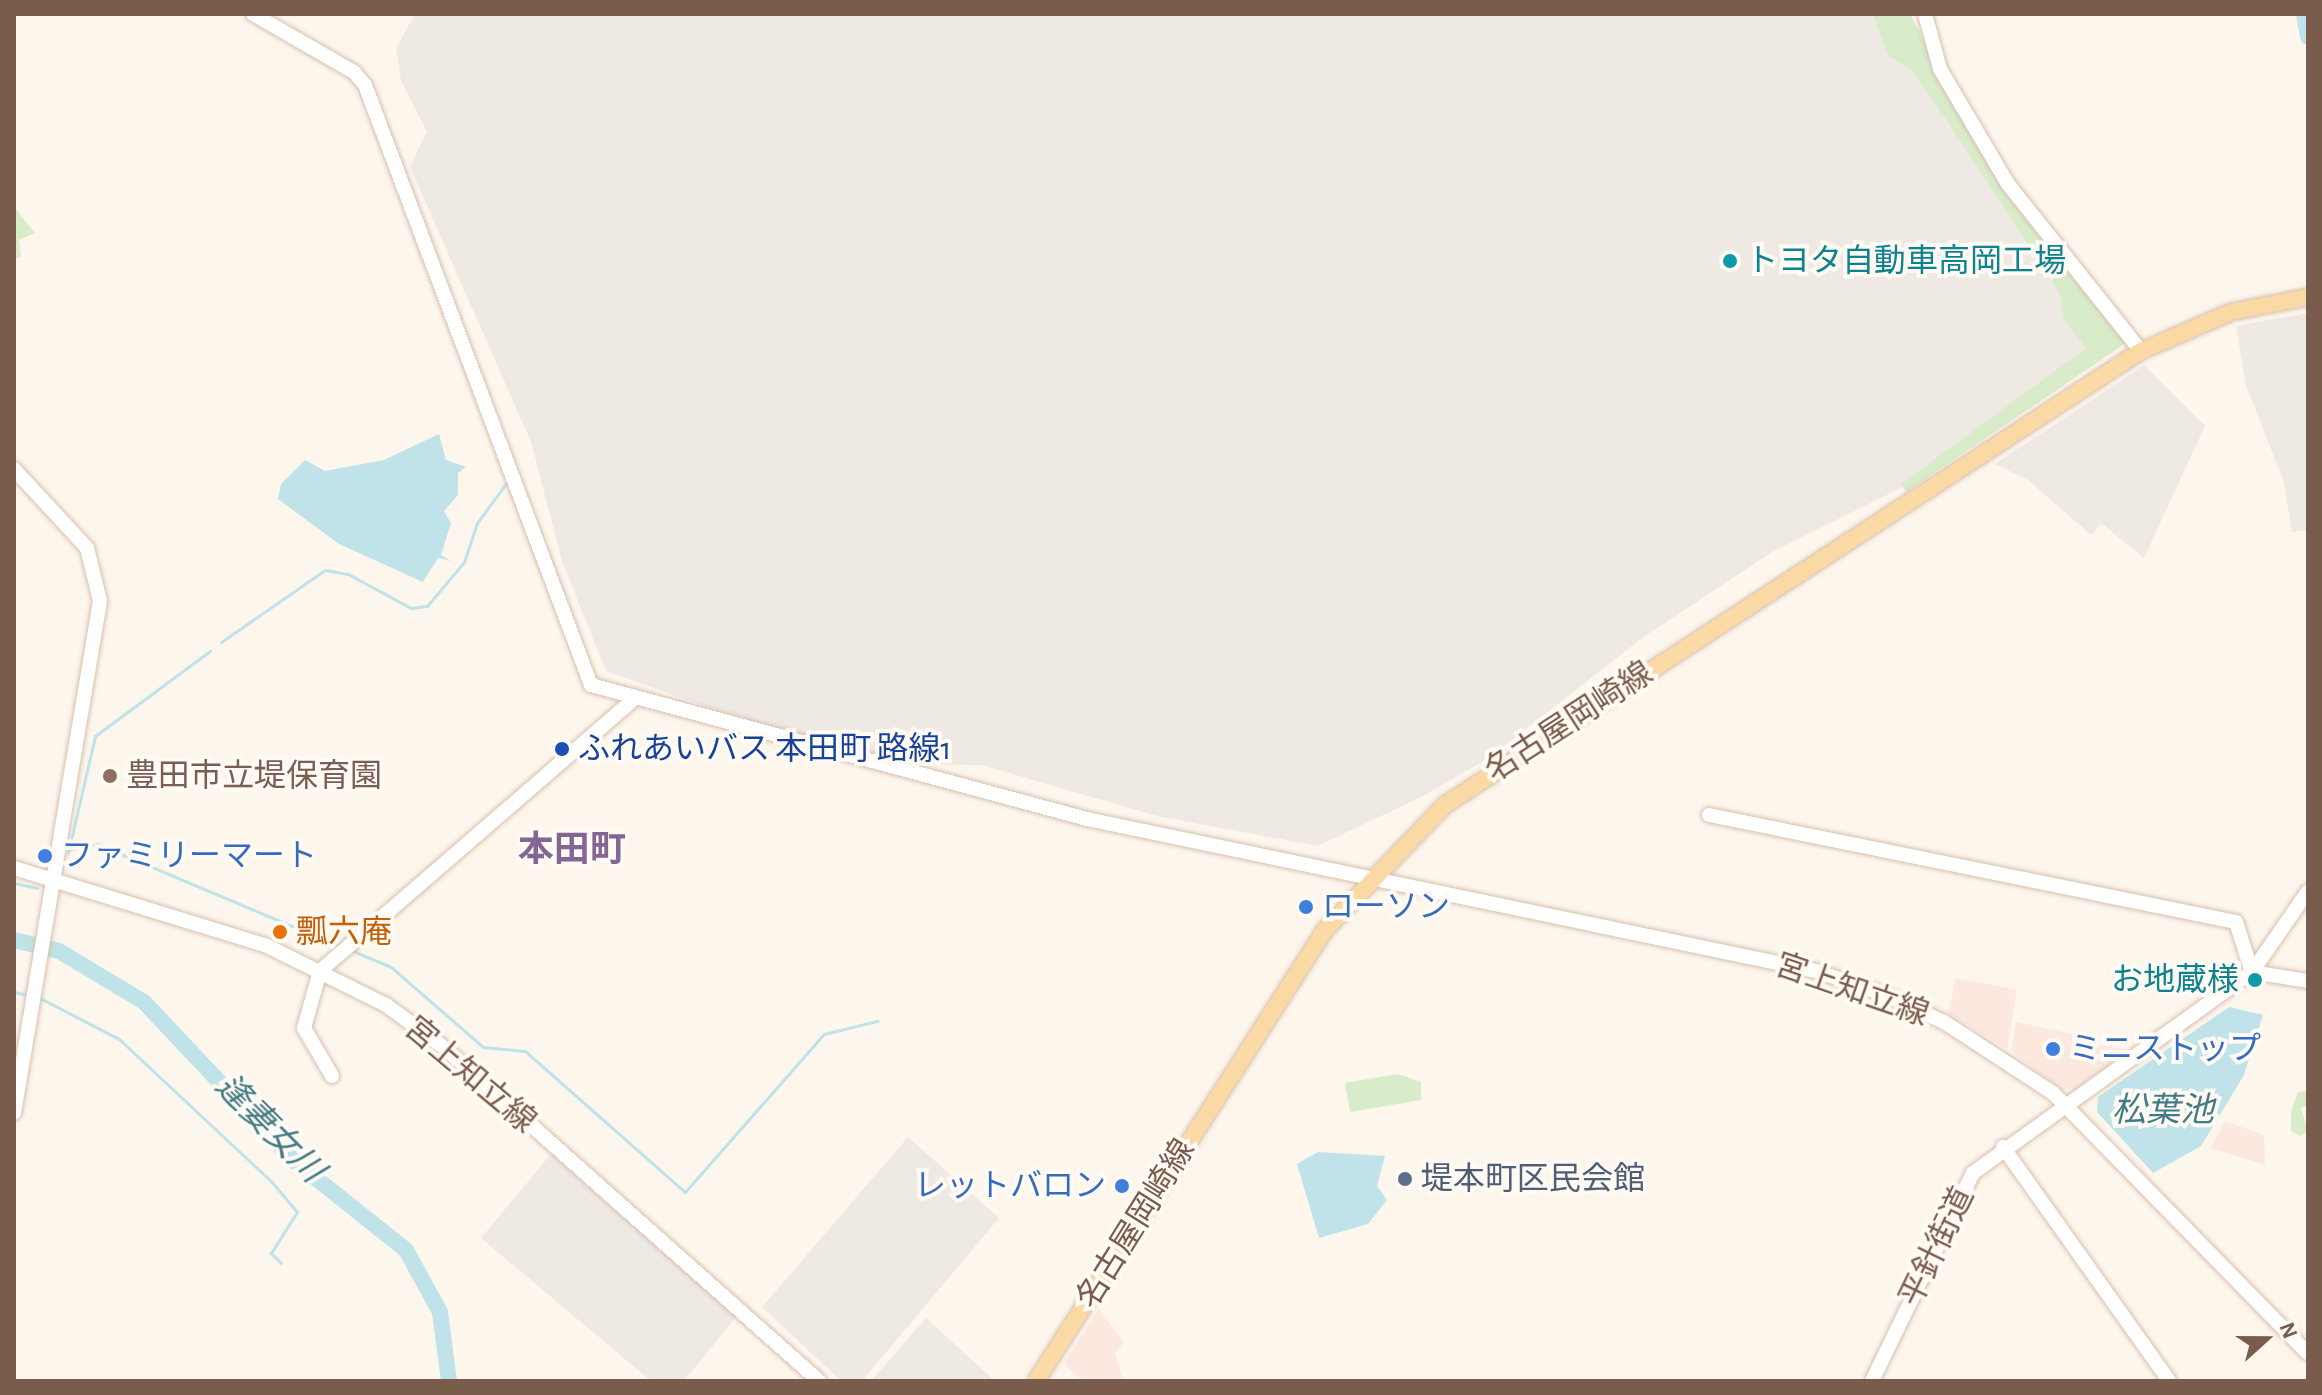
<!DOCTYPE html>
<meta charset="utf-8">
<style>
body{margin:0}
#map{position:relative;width:2322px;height:1395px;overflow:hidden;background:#fdf6ec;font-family:"Alegreya Sans","Noto Sans JP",sans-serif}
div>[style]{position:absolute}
.commercial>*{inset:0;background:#fde8e0}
.industrial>*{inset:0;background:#efe9e4}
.green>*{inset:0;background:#d8ecc9}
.water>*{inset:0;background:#bfe3e8}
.stream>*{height:3px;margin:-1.5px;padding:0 1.5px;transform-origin:1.5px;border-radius:1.5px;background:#bfe3e8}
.river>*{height:16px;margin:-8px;padding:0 8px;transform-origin:8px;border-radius:8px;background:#bfe3e8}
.roads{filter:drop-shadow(0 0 2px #d6c0b0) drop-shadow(0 0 2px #d6c0b0)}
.secondary>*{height:14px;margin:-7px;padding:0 7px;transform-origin:7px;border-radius:7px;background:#fff}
.primary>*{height:16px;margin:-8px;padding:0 8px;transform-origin:8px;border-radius:8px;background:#fbd9a5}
.dots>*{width:22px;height:22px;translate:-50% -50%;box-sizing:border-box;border:4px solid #fffaf3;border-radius:50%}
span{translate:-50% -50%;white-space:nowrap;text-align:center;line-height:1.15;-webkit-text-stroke:8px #fffaf3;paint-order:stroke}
.culture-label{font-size:32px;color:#0d838f}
.left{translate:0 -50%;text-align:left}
.right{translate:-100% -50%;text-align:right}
.street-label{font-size:32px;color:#7a5c4d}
.transit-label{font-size:32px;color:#164399}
.education-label{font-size:32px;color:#785e54}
.shop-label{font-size:32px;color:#366cbe}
.food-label{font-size:32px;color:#c56008}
.service-label{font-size:32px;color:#4e5e75}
.water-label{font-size:34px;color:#437c86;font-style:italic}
.quarter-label{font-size:36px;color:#846695;font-weight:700}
.frame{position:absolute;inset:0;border:16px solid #7a5c4d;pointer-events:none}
.north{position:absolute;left:2226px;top:1299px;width:80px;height:80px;-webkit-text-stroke:6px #fffaf3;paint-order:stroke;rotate:69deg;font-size:22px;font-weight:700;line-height:32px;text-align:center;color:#7a5c4d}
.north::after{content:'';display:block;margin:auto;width:28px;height:36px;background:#7a5c4d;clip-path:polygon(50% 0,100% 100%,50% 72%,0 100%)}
</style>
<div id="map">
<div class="commercial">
<i style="clip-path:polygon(1956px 978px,2017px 990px,2007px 1049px,1948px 1013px)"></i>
<i style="clip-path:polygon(2016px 1022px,2072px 1034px,2072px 1041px,2131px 1050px,2076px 1089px,2061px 1089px,2011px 1051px)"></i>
<i style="clip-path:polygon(2225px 1121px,2264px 1135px,2265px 1165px,2211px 1148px)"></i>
<i style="clip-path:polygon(1099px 1309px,1124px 1343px,1115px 1352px,1123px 1381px,1083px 1381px,1064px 1364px)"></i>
</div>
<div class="industrial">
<i style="clip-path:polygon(415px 14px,1894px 14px,1912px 63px,2073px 313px,2093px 355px,1911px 483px,1772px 552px,1642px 638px,1492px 756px,1425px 795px,1318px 846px,1157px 816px,982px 765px,907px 764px,775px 731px,606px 671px,562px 561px,531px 442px,410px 167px,427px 131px,401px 81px,396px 48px)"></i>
<i style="clip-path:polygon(2308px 313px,2308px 530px,2292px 532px,2284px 482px,2246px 386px,2236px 326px)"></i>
<i style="clip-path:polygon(2144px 365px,2205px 426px,2144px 558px,2101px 523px,2091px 535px,2028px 480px,1995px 464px)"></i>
<i style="clip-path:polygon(908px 1137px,999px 1218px,862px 1381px,841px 1381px,762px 1307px)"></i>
<i style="clip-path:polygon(551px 1154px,737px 1316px,684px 1381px,651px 1381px,481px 1238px)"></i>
<i style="clip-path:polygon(926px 1318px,995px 1381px,871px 1381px)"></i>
</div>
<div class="green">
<i style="clip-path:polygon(1873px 14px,1910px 14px,2006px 191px,2126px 343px,1906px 492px,1901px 484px,2086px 348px,2064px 320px,2060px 294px,1944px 116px,1912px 71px,1888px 56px)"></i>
<i style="clip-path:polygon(14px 207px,35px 233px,19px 240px,21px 257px,14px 259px)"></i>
<i style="clip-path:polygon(1398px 1074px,1421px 1082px,1421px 1100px,1350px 1112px,1345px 1083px)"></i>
<i style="clip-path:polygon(2308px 1091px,2308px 1105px,2301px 1108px,2308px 1131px,2300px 1136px,2291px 1131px,2291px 1112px,2298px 1092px)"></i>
</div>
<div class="water">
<i style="clip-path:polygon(439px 434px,446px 460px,466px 467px,458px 473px,458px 495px,444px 511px,451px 523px,441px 555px,451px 561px,438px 558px,423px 582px,339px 544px,278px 499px,281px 484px,305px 460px,325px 471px,384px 460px)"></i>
<i style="clip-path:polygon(2229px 1007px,2263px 1015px,2244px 1075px,2201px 1146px,2153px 1173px,2097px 1112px,2098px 1097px)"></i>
<i style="clip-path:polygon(1318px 1152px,1385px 1156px,1377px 1186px,1387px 1200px,1368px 1224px,1319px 1238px,1297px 1164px)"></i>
</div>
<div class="stream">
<i style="left:221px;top:642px;width:126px;rotate:-34.7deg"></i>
<i style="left:325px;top:570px;width:23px;rotate:10deg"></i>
<i style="left:348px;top:574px;width:72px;rotate:28.4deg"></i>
<i style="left:411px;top:608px;width:16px;rotate:-7deg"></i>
<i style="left:427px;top:606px;width:57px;rotate:-49.9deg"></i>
<i style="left:464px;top:562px;width:41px;rotate:-71.6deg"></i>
<i style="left:477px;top:523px;width:51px;rotate:-53.8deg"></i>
<i style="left:68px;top:850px;width:30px;rotate:-12deg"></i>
<i style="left:97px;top:844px;width:266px;rotate:22.8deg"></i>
<i style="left:68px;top:853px;width:120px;rotate:-77deg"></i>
<i style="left:95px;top:736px;width:143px;rotate:-36.5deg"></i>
<i style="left:14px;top:883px;width:24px;rotate:12deg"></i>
<i style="left:353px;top:951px;width:41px;rotate:22.8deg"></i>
<i style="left:391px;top:967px;width:122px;rotate:41deg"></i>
<i style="left:483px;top:1047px;width:42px;rotate:5.4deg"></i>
<i style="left:525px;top:1051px;width:213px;rotate:41.4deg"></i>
<i style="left:685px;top:1192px;width:210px;rotate:-48.7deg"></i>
<i style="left:824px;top:1034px;width:55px;rotate:-13.8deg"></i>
<i style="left:14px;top:992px;width:17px;rotate:13deg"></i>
<i style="left:38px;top:997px;width:91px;rotate:27.4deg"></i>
<i style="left:119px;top:1039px;width:208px;rotate:43.1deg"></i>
<i style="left:271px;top:1181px;width:40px;rotate:50deg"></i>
<i style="left:297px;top:1212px;width:49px;rotate:122.4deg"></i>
<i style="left:271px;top:1253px;width:14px;rotate:45deg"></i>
</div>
<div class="river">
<i style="left:2304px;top:14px;width:23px;rotate:80deg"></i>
<i style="left:14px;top:940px;width:46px;rotate:13.7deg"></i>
<i style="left:59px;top:951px;width:99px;rotate:31deg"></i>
<i style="left:144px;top:1002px;width:217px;rotate:46.7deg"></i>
<i style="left:293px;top:1160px;width:144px;rotate:38.5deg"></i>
<i style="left:406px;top:1250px;width:71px;rotate:61.3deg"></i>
<i style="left:440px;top:1312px;width:70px;rotate:82.6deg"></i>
</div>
<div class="roads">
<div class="secondary">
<i style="left:253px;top:14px;width:116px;rotate:29.9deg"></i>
<i style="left:354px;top:72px;width:17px;rotate:50deg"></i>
<i style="left:365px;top:85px;width:641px;rotate:69.36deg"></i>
<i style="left:591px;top:685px;width:514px;rotate:15.12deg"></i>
<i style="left:1087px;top:819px;width:745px;rotate:11.78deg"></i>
<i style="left:1816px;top:971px;width:74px;rotate:18.9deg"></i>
<i style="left:1886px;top:995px;width:64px;rotate:25deg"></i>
<i style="left:1944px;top:1022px;width:130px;rotate:33.1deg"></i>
<i style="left:2053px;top:1093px;width:364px;rotate:45.6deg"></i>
<i style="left:1925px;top:14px;width:57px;rotate:74.7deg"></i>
<i style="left:1940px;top:69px;width:134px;rotate:59.4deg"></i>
<i style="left:2008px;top:184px;width:213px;rotate:51.5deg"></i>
<i style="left:14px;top:469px;width:108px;rotate:47.3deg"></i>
<i style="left:87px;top:548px;width:55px;rotate:76.2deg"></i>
<i style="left:100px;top:601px;width:519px;rotate:99.53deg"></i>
<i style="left:1709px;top:815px;width:538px;rotate:11.48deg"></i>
<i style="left:2236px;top:922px;width:52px;rotate:72.3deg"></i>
<i style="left:2252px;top:972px;width:57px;rotate:9.1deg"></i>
<i style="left:14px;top:868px;width:263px;rotate:17.1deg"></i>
<i style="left:265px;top:945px;width:135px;rotate:26.4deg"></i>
<i style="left:386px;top:1005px;width:69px;rotate:36.2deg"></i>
<i style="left:442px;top:1046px;width:504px;rotate:41.62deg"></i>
<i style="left:332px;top:1076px;width:56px;rotate:-120.3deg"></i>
<i style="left:304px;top:1028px;width:59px;rotate:-74.3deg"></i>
<i style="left:320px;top:971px;width:415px;rotate:-40.9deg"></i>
<i style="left:2003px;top:1147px;width:287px;rotate:54.6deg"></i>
<i style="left:1872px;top:1381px;width:231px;rotate:-64.1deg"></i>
<i style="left:1973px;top:1173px;width:344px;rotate:-35.8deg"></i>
<i style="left:2252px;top:972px;width:98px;rotate:-55.3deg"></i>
</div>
<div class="primary">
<i style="left:1036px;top:1381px;width:536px;rotate:-57.35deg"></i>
<i style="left:1325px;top:930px;width:173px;rotate:-46.2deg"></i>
<i style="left:1445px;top:805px;width:831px;rotate:-33.12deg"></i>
<i style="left:2141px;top:351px;width:98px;rotate:-23.4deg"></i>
<i style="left:2231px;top:312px;width:78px;rotate:-11deg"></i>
</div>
</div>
<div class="dots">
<i style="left:1730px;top:261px;background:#0f9aa8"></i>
<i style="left:562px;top:749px;background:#1a4fb4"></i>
<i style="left:110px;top:776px;background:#8d6e63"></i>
<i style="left:45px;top:856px;background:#3f7fe0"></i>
<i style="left:1306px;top:907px;background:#3f7fe0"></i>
<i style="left:280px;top:932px;background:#e8710a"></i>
<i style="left:2255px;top:980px;background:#0f9aa8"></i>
<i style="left:2053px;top:1049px;background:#3f7fe0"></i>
<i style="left:1405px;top:1179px;background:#5c6f8a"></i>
<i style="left:1122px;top:1186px;background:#3f7fe0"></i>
</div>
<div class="culture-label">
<span class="left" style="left:1746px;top:261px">トヨタ自動車高岡工場</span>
<span class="right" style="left:2239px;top:980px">お地蔵様</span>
</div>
<div class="street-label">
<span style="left:1569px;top:722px;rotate:-33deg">名古屋岡崎線</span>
<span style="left:1852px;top:990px;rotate:19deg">宮上知立線</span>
<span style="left:470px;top:1075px;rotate:40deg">宮上知立線</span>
<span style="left:1136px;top:1224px;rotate:-58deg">名古屋岡崎線</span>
<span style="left:1937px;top:1247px;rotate:-64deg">平針街道</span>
</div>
<div class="transit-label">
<span class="left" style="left:578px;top:749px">ふれあいバス 本田町 路線1</span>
</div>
<div class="education-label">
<span class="left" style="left:126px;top:776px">豊田市立堤保育園</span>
</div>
<div class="shop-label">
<span class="left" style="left:61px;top:856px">ファミリーマート</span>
<span class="left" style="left:1322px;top:907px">ローソン</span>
<span class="left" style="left:2069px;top:1049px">ミニストップ</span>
<span class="right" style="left:1106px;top:1186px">レットバロン</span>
</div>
<div class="food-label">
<span class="left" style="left:296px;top:932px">瓢六庵</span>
</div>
<div class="service-label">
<span class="left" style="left:1421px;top:1179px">堤本町区民会館</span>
</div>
<div class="water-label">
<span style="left:2163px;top:1112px">松葉池</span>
<span style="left:269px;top:1129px;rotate:45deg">逢妻女川</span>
</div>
<div class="quarter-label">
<span style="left:572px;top:851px">本田町</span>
</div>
<div class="frame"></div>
<div class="north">N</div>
</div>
